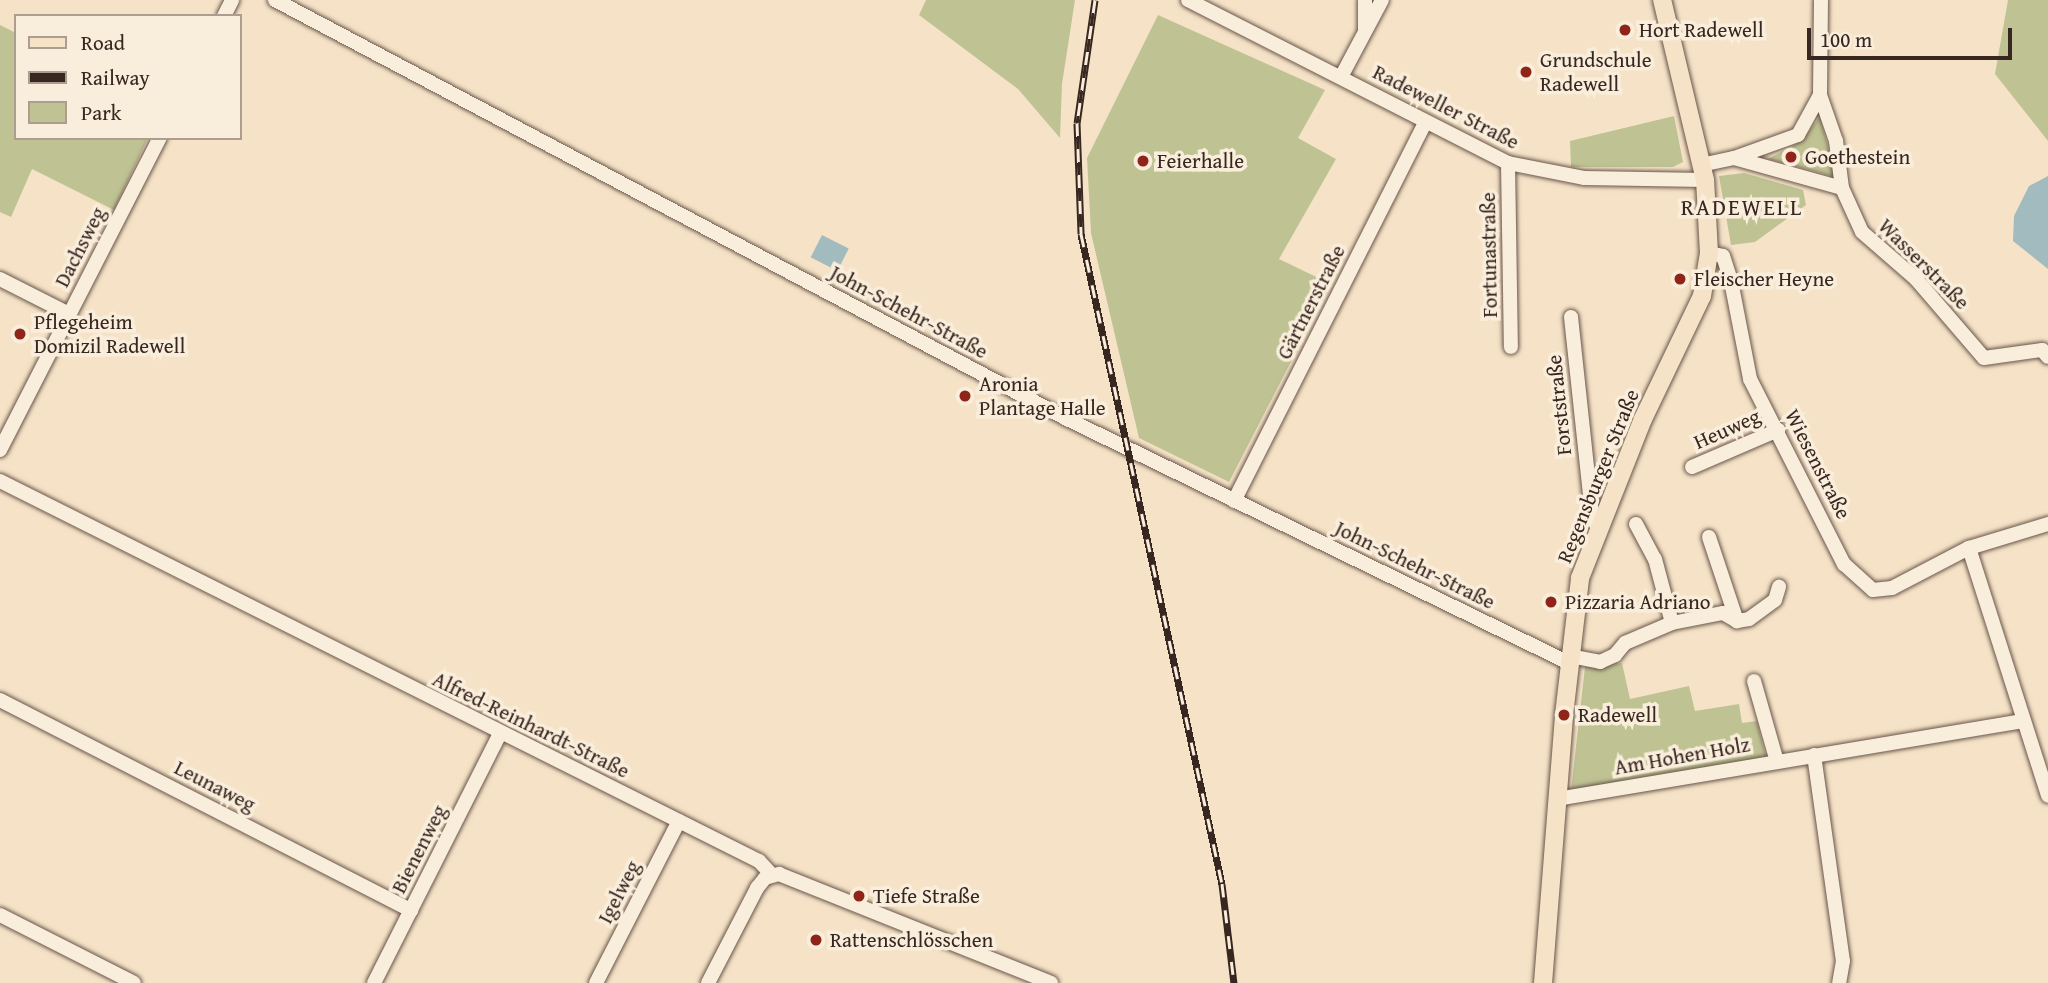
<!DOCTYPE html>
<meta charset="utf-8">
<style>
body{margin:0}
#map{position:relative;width:2048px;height:983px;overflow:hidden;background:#f6e3c7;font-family:"Gentium Book Plus",serif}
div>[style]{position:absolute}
.green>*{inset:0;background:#bfc393}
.water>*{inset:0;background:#a1bbbf;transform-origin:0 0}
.roads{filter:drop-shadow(0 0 2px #68554a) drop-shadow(0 0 2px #68554a)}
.minor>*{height:14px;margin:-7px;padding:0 7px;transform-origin:7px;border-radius:7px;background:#f9eddb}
.major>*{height:18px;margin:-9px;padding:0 9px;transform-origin:9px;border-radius:9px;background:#f6e3c7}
.rail>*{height:7px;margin-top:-3.5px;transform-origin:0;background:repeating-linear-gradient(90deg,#f9eddb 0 13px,#382620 0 26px);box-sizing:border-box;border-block:2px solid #382620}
.dots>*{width:19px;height:19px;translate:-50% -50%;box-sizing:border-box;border:4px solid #f9eddb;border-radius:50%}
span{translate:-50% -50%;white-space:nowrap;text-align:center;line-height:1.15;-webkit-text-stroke:7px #f9eddb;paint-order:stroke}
.poi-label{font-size:21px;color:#382620}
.left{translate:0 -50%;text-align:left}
.street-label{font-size:21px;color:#382620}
.neighbourhood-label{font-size:23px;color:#382620;letter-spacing:2px}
.legend{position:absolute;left:14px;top:14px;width:228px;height:126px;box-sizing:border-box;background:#f9eddb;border:2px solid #ac9d90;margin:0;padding:9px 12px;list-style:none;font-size:21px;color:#382620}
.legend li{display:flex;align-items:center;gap:14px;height:35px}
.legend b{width:35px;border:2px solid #ac9d90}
.scale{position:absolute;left:1807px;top:28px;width:205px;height:32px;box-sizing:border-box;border:4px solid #382620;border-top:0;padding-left:9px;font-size:21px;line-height:24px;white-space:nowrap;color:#382620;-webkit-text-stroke:5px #f9eddb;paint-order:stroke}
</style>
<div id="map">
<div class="green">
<i style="clip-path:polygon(926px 0,1075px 0,1062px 84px,1060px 138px,1018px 89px,919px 15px)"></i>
<i style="clip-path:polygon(2008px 0,2048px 0,2048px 141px,1995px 74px)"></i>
<i style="clip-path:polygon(1158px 15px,1325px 90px,1298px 138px,1336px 159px,1279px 259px,1331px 284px,1229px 482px,1139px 438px,1091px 233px,1087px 158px)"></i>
<i style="clip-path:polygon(0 25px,16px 33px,16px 138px,148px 138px,114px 210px,32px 169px,11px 217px,0 212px)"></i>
<i style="clip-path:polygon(1674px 116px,1683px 162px,1673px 167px,1571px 167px,1570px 141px)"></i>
<i style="clip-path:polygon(1820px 117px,1836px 177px,1768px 159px,1801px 141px)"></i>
<i style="clip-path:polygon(1744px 173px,1803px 190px,1806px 205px,1755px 242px,1731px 245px,1719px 176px)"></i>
<i style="clip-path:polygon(1622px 663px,1630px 699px,1689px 686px,1695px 711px,1739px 704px,1742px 723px,1757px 721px,1766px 758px,1571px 791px,1585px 667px)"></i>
</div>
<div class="water">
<i style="clip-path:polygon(2048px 176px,2048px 269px,2013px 241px,2014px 216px,2029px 186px)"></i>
<i style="left:822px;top:235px;width:30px;height:25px;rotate:27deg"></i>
</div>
<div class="roads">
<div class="minor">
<i style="left:275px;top:0;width:894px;rotate:27.88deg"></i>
<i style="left:1065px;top:418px;width:560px;rotate:25.92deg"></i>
<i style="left:1188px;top:0;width:359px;rotate:27deg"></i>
<i style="left:1508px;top:163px;width:77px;rotate:11.2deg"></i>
<i style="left:1584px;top:178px;width:121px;rotate:0.9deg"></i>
<i style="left:1365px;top:0;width:30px;rotate:90deg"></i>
<i style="left:224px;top:16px;width:18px;rotate:-63deg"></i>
<i style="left:1341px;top:77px;width:87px;rotate:-62deg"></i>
<i style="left:1820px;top:95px;width:49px;rotate:70.8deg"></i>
<i style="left:1836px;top:141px;width:47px;rotate:82.7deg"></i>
<i style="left:1734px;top:158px;width:68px;rotate:-19.8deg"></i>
<i style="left:1798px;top:135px;width:46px;rotate:-61.2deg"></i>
<i style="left:1820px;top:95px;width:95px;rotate:-89.4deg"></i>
<i style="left:1508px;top:163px;width:184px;rotate:89.1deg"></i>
<i style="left:1701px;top:165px;width:34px;rotate:-12deg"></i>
<i style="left:1734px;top:158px;width:112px;rotate:15.5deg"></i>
<i style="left:1842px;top:188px;width:48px;rotate:65.6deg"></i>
<i style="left:1862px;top:232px;width:72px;rotate:41deg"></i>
<i style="left:1916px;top:279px;width:104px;rotate:49.3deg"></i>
<i style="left:1984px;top:358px;width:59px;rotate:-7.9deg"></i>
<i style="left:2042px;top:350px;width:9px;rotate:49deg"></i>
<i style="left:1709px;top:253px;width:14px;rotate:12deg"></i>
<i style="left:1723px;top:256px;width:26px;rotate:72deg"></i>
<i style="left:1731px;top:281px;width:100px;rotate:79deg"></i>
<i style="left:1750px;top:379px;width:208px;rotate:63.1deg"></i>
<i style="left:1844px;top:564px;width:39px;rotate:42deg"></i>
<i style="left:1873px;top:590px;width:19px;rotate:-6deg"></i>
<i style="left:1892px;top:588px;width:87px;rotate:-27.5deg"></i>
<i style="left:1969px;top:548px;width:83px;rotate:-16.9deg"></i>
<i style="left:0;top:279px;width:77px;rotate:26.9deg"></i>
<i style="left:1571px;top:317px;width:199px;rotate:83.9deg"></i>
<i style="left:1592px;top:515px;width:15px;rotate:67deg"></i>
<i style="left:0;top:450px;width:351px;rotate:-62.9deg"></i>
<i style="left:1692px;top:467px;width:94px;rotate:-23.3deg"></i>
<i style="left:0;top:481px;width:849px;rotate:26.6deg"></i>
<i style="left:759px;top:861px;width:19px;rotate:47deg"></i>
<i style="left:1234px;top:501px;width:424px;rotate:-63.2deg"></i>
<i style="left:1636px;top:524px;width:40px;rotate:62deg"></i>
<i style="left:1655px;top:559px;width:66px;rotate:75.1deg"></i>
<i style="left:1709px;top:537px;width:89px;rotate:71.6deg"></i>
<i style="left:1969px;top:548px;width:260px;rotate:72.3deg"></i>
<i style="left:1570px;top:656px;width:31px;rotate:11deg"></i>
<i style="left:1600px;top:662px;width:17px;rotate:-25deg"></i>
<i style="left:1615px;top:655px;width:16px;rotate:-50deg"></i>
<i style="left:1625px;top:643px;width:51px;rotate:-23.1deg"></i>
<i style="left:1672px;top:623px;width:52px;rotate:-11.1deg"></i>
<i style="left:1723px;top:613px;width:16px;rotate:30deg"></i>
<i style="left:1737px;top:621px;width:12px;rotate:-9deg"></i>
<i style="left:1749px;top:619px;width:32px;rotate:-36deg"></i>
<i style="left:1775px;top:600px;width:14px;rotate:-73deg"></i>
<i style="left:1754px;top:681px;width:84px;rotate:74.1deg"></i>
<i style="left:0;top:700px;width:462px;rotate:27.1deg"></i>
<i style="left:1814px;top:755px;width:208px;rotate:82deg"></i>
<i style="left:1843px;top:961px;width:22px;rotate:100deg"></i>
<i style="left:1557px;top:799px;width:473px;rotate:-9.5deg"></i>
<i style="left:0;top:915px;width:150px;rotate:26.9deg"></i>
<i style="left:374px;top:983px;width:279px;rotate:-63.2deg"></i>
<i style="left:596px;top:983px;width:182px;rotate:-62.9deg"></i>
<i style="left:708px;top:983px;width:107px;rotate:-62.7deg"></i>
<i style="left:757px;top:888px;width:13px;rotate:-51deg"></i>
<i style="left:765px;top:878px;width:15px;rotate:-16deg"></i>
<i style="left:779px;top:874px;width:293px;rotate:21.8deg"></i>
</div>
<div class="major">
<i style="left:1543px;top:983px;width:269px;rotate:-85.5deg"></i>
<i style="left:1564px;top:715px;width:138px;rotate:-83.3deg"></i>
<i style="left:1580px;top:578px;width:171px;rotate:-68.4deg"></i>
<i style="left:1643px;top:419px;width:136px;rotate:-64.4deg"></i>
<i style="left:1702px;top:296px;width:44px;rotate:-80.8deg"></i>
<i style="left:1709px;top:253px;width:73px;rotate:-93.1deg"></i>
<i style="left:1705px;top:180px;width:185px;rotate:-103.4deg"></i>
</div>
</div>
<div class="rail">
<i style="left:1095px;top:0;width:124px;rotate:98.3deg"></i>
<i style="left:1077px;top:123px;width:111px;rotate:87.9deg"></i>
<i style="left:1081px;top:234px;width:665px;rotate:77.76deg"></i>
<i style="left:1222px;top:884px;width:100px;rotate:83.1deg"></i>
</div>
<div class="dots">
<i style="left:1625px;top:30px;background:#8f2418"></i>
<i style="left:1526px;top:72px;background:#8f2418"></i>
<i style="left:1791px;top:157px;background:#8f2418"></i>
<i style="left:1143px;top:161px;background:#8f2418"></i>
<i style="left:1680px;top:279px;background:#8f2418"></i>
<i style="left:20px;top:334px;background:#8f2418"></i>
<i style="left:965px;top:396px;background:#8f2418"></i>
<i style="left:1551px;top:602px;background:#8f2418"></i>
<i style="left:1564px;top:715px;background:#8f2418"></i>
<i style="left:859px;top:896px;background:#8f2418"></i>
<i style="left:816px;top:940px;background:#8f2418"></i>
</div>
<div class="poi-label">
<span class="left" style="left:1639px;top:30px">Hort Radewell</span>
<span class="left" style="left:1540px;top:72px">Grundschule<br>Radewell</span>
<span class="left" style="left:1805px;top:157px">Goethestein</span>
<span class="left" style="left:1157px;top:161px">Feierhalle</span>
<span class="left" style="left:1694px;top:279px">Fleischer Heyne</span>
<span class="left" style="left:34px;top:334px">Pflegeheim<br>Domizil Radewell</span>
<span class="left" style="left:979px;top:396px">Aronia<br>Plantage Halle</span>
<span class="left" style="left:1565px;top:602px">Pizzaria Adriano</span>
<span class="left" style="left:1578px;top:715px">Radewell</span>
<span class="left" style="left:873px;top:896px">Tiefe Straße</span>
<span class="left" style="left:830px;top:940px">Rattenschlösschen</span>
</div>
<div class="street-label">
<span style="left:1446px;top:107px;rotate:27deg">Radeweller Straße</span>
<span style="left:80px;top:247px;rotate:-63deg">Dachsweg</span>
<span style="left:1489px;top:255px;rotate:-91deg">Fortunastraße</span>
<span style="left:1924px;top:264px;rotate:45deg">Wasserstraße</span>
<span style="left:1311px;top:302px;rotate:-63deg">Gärtnerstraße</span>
<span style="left:909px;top:312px;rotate:28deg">John-Schehr-Straße</span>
<span style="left:1559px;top:405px;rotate:-96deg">Forststraße</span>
<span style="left:1727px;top:429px;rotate:-24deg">Heuweg</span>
<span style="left:1818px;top:464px;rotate:63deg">Wiesenstraße</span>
<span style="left:1598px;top:476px;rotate:-68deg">Regensburger Straße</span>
<span style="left:1415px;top:565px;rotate:26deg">John-Schehr-Straße</span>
<span style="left:531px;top:725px;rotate:26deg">Alfred-Reinhardt-Straße</span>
<span style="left:1682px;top:756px;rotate:-10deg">Am Hohen Holz</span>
<span style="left:215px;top:786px;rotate:27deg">Leunaweg</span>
<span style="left:419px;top:849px;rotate:-63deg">Bienenweg</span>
<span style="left:619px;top:892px;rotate:-63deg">Igelweg</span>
</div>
<div class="neighbourhood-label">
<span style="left:1742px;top:207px">RADEWELL</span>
</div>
<ul class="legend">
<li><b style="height:9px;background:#f6e3c7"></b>Road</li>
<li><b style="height:9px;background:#382620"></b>Railway</li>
<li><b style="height:19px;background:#bfc393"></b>Park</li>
</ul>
<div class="scale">100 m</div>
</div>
